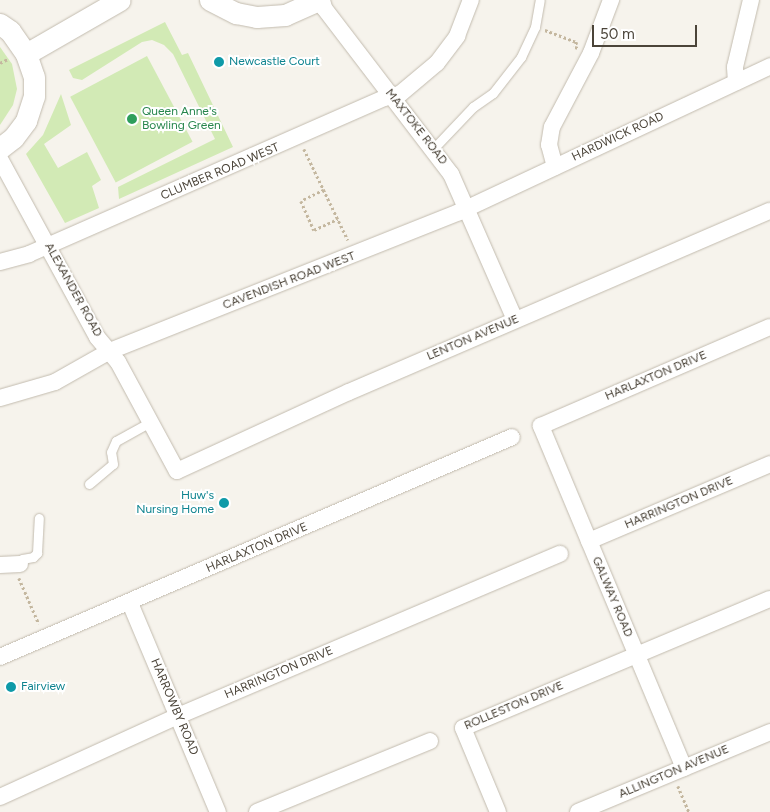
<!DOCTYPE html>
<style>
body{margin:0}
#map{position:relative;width:770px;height:812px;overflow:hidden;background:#f6f3ec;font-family:Figtree,sans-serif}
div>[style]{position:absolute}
.green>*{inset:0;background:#d2eab5;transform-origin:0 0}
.path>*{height:2.5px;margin-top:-1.25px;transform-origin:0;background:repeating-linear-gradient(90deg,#c4b79f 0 2.5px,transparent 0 5px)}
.roads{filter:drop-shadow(0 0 1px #c2bbae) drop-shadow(0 0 1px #c2bbae)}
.service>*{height:9px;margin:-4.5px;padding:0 4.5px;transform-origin:4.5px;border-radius:4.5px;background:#fff}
.minor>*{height:16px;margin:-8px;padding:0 8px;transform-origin:8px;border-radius:8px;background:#fff}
.tertiary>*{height:21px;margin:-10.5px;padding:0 10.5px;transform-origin:10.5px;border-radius:10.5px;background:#fff}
.dots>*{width:14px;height:14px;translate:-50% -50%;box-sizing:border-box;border:2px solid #fff;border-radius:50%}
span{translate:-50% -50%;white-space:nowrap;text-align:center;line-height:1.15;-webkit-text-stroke:4px #fff;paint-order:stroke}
.culture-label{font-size:12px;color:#0d838f}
.left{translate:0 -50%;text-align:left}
.right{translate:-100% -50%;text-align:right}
.leisure-label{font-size:12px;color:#27864d}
.street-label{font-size:12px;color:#4b4439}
.scale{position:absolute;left:592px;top:25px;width:105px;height:22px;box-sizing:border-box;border:2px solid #4b4439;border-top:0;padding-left:6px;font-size:15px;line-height:18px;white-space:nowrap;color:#4b4439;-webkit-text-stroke:4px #fff;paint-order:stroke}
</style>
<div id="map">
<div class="green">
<i style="clip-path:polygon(165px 22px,182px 55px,188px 53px,233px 147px,119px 199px,118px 187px,215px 139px,173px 54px,164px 45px,152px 40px,142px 42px,82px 80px,73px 78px,69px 70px)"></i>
<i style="clip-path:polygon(0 47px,12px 64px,17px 89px,13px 105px,0 125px)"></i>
<i style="left:147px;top:56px;width:97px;height:87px;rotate:62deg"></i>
<i style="clip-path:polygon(61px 94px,71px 125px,44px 144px,58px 168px,87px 152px,101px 180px,92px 186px,99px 208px,65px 223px,26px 154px,43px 135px)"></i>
</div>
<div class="path">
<i style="left:545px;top:30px;width:34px;rotate:21deg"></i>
<i style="left:577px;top:42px;width:5px;rotate:112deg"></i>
<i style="left:575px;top:47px;width:3px;rotate:18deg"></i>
<i style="left:0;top:63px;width:9px;rotate:-27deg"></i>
<i style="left:304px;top:149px;width:101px;rotate:64.2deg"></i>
<i style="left:324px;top:190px;width:25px;rotate:154deg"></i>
<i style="left:301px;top:201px;width:32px;rotate:66deg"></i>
<i style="left:314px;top:230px;width:26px;rotate:-25deg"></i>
<i style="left:19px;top:578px;width:50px;rotate:66.5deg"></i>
<i style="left:678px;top:786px;width:28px;rotate:67deg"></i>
</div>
<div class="roads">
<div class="service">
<i style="left:434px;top:148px;width:57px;rotate:-46.4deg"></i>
<i style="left:473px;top:107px;width:24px;rotate:-35deg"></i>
<i style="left:493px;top:93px;width:46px;rotate:-52.1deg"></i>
<i style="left:521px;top:57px;width:33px;rotate:-65deg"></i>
<i style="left:535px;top:27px;width:27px;rotate:-80deg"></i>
<i style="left:89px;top:484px;width:31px;rotate:-40deg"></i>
<i style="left:113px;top:464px;width:12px;rotate:-99deg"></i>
<i style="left:111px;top:452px;width:12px;rotate:-66deg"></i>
<i style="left:116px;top:441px;width:39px;rotate:-29deg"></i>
<i style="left:20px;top:564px;width:5px;rotate:-68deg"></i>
<i style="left:22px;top:559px;width:11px;rotate:-10deg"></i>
<i style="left:33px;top:557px;width:6px;rotate:-45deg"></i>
<i style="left:37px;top:553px;width:35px;rotate:-87deg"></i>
</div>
<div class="minor">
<i style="left:322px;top:0;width:8px;rotate:76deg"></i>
<i style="left:324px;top:8px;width:209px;rotate:52.6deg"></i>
<i style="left:451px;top:174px;width:159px;rotate:66.3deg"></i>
<i style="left:736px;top:82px;width:15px;rotate:-94deg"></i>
<i style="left:735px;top:67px;width:69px;rotate:-76.6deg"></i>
<i style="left:0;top:159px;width:203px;rotate:61.4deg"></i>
<i style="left:97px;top:337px;width:33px;rotate:50deg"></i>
<i style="left:118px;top:362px;width:124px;rotate:61.6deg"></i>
<i style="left:177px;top:471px;width:189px;rotate:-24.7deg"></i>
<i style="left:349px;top:392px;width:458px;rotate:-23.3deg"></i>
<i style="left:555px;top:167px;width:23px;rotate:-105deg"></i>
<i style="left:549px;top:145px;width:18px;rotate:-81deg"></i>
<i style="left:552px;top:127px;width:84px;rotate:-62.2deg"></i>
<i style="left:591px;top:53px;width:57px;rotate:-69.3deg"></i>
<i style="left:0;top:262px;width:30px;rotate:-15deg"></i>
<i style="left:29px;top:254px;width:388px;rotate:-23.7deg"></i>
<i style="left:384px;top:98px;width:16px;rotate:-14deg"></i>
<i style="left:400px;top:94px;width:48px;rotate:-40deg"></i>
<i style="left:437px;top:63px;width:34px;rotate:-53deg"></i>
<i style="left:457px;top:36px;width:39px;rotate:-69deg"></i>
<i style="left:0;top:398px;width:57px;rotate:-16.2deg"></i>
<i style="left:55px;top:382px;width:63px;rotate:-29.4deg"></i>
<i style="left:110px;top:351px;width:376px;rotate:-21.7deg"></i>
<i style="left:459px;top:212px;width:344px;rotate:-25.1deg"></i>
<i style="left:589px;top:541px;width:197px;rotate:-23deg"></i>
<i style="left:0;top:565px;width:20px;rotate:-3deg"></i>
<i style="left:130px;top:603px;width:227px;rotate:67.2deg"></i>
<i style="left:0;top:657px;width:557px;rotate:-23.25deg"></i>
<i style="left:684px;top:768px;width:371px;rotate:-112.7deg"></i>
<i style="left:541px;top:426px;width:249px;rotate:-23.4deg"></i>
<i style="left:0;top:797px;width:196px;rotate:-24.5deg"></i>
<i style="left:178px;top:716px;width:415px;rotate:-23deg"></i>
<i style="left:257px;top:812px;width:187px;rotate:-22.3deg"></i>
<i style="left:498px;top:812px;width:91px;rotate:-112.6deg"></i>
<i style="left:463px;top:728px;width:333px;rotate:-22.8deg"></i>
<i style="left:578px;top:812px;width:208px;rotate:-22.6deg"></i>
</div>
<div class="tertiary">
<i style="left:210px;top:0;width:29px;rotate:27deg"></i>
<i style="left:236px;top:13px;width:21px;rotate:11deg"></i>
<i style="left:257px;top:17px;width:28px;rotate:-4deg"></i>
<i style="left:285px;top:15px;width:37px;rotate:-24deg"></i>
<i style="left:0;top:24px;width:12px;rotate:35deg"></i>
<i style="left:10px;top:31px;width:28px;rotate:55deg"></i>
<i style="left:26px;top:54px;width:24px;rotate:71deg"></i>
<i style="left:34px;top:77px;width:19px;rotate:90deg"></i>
<i style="left:34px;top:96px;width:26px;rotate:108deg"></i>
<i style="left:26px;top:121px;width:21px;rotate:127deg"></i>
<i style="left:13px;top:138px;width:16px;rotate:142deg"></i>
<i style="left:26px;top:54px;width:108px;rotate:-29.9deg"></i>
</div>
</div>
<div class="dots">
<i style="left:219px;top:62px;background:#0f9aa8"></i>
<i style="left:132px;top:119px;background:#2e9e5b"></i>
<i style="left:224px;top:503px;background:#0f9aa8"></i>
<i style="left:11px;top:687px;background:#0f9aa8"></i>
</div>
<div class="culture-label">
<span class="left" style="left:229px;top:62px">Newcastle Court</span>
<span class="right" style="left:214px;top:503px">Huw's<br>Nursing Home</span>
<span class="left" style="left:21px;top:687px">Fairview</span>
</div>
<div class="leisure-label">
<span class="left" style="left:142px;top:119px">Queen Anne's<br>Bowling Green</span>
</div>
<div class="street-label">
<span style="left:416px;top:127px;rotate:52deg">MAXTOKE ROAD</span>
<span style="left:618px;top:137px;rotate:-25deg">HARDWICK ROAD</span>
<span style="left:220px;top:172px;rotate:-23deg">CLUMBER ROAD WEST</span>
<span style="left:289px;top:281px;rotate:-21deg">CAVENDISH ROAD WEST</span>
<span style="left:73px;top:290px;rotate:61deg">ALEXANDER ROAD</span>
<span style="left:473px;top:338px;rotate:-23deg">LENTON AVENUE</span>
<span style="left:656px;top:376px;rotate:-23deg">HARLAXTON DRIVE</span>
<span style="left:679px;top:503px;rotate:-23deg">HARRINGTON DRIVE</span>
<span style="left:257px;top:548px;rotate:-23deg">HARLAXTON DRIVE</span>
<span style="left:612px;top:597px;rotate:67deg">GALWAY ROAD</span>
<span style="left:279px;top:673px;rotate:-23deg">HARRINGTON DRIVE</span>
<span style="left:514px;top:706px;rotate:-23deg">ROLLESTON DRIVE</span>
<span style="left:174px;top:707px;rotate:67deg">HARROWBY ROAD</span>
<span style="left:674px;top:772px;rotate:-23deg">ALLINGTON AVENUE</span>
</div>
<div class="scale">50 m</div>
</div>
